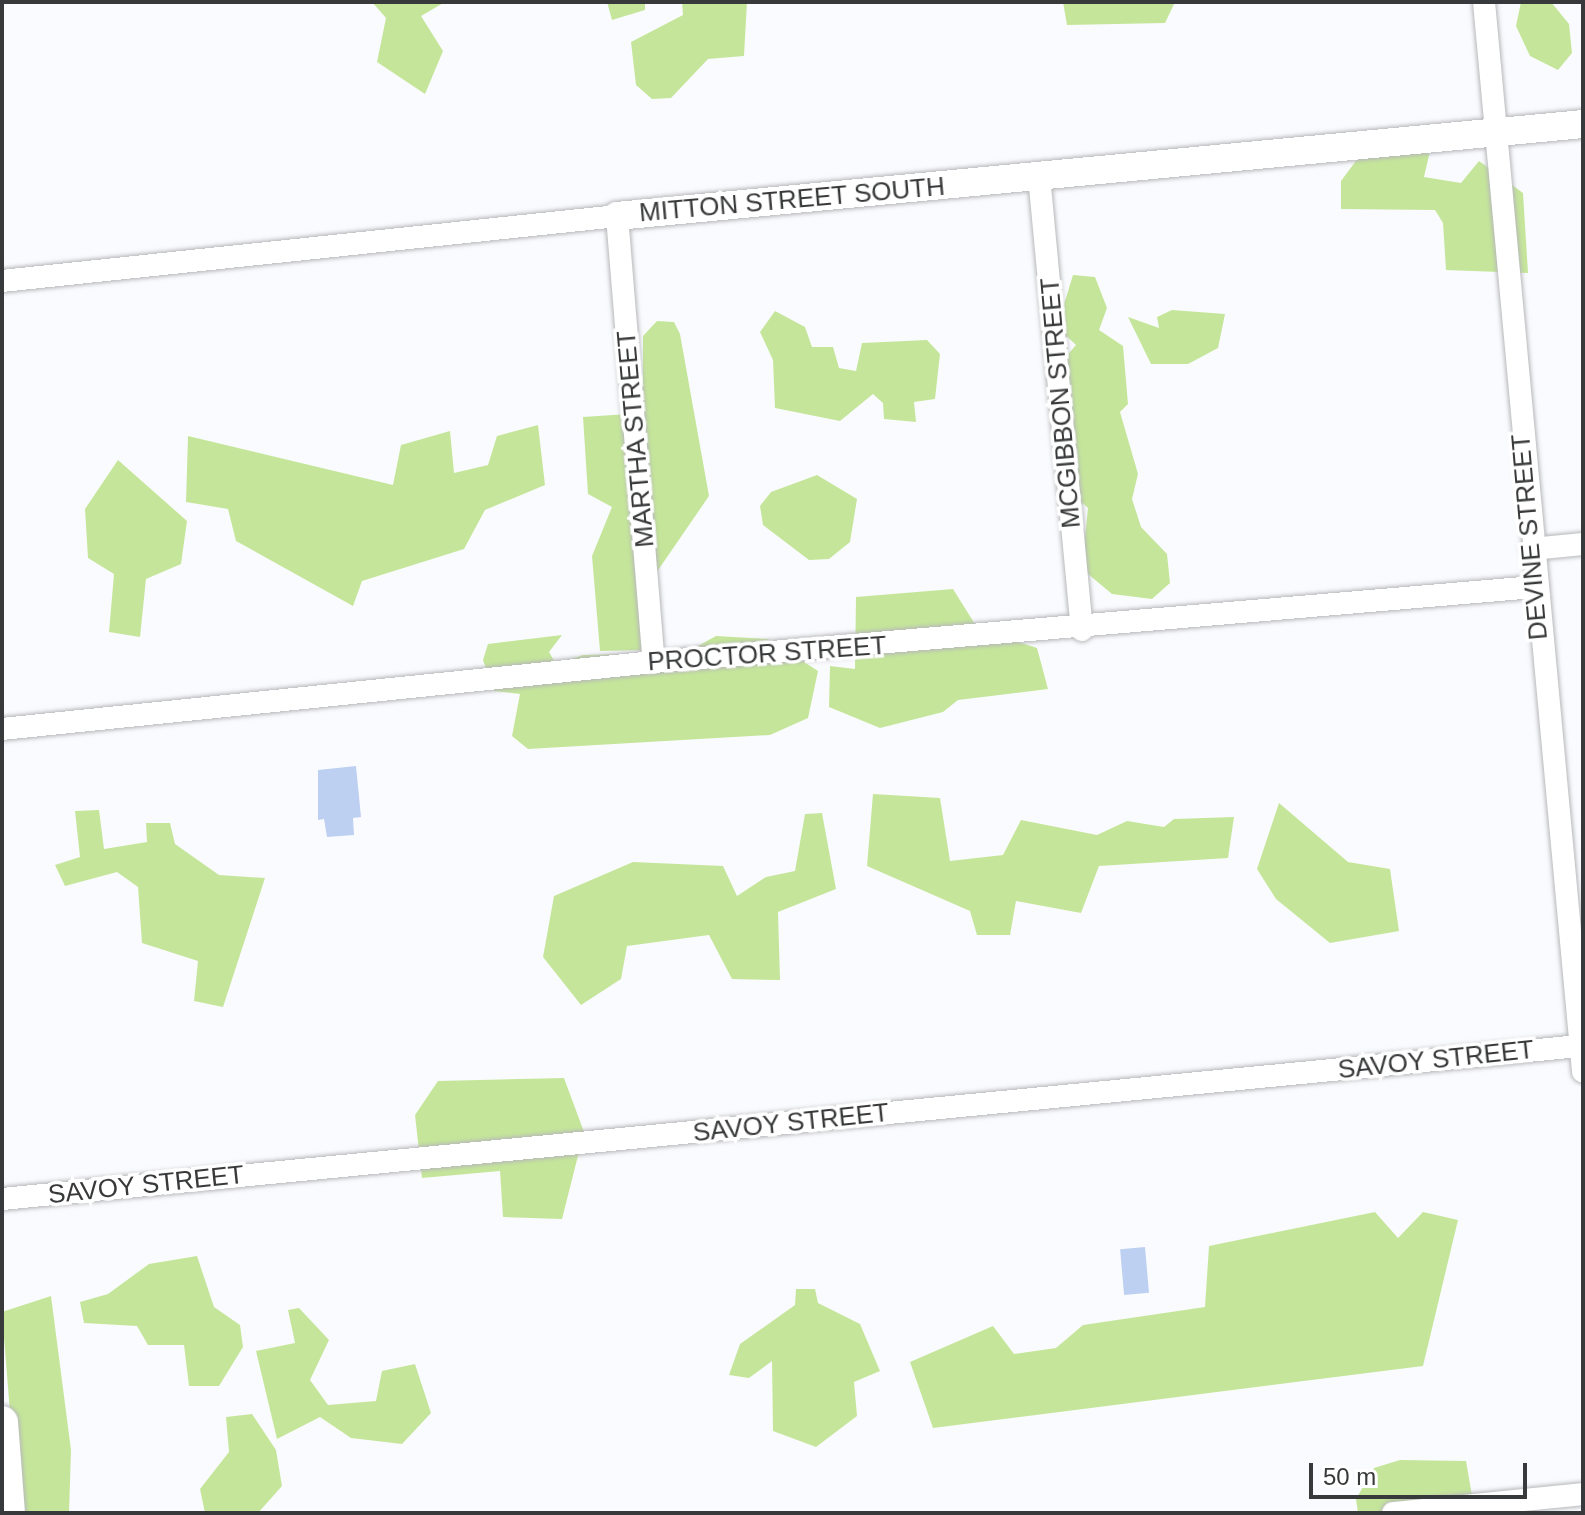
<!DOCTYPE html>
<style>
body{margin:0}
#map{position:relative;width:1585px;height:1515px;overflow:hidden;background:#fafbfe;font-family:Helvetica,sans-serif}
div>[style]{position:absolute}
.green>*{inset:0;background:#c5e69a}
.water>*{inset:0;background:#bdd0f2;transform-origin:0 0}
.roads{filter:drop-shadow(0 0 2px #b7b8ba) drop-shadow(0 0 2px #b7b8ba)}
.minor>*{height:22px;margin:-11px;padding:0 11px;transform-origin:11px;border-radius:11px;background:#fff}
.tertiary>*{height:28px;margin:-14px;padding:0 14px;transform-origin:14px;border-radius:14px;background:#fff}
.secondary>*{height:32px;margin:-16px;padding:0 16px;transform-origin:16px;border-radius:16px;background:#fff}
span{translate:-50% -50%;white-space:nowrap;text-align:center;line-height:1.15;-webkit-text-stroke:7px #fff;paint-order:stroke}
.street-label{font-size:26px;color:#38393a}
.frame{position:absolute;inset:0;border:4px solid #38393a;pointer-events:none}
.scale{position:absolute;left:1309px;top:1463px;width:218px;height:36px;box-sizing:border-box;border:4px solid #38393a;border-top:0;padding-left:10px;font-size:24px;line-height:28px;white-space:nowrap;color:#38393a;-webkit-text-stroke:6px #fff;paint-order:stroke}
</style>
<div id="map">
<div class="green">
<i style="clip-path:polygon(372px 2px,445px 2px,421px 16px,443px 51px,425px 94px,377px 62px,386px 18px)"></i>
<i style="clip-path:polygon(607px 2px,645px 2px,645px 10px,612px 20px)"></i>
<i style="clip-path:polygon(682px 2px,747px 2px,744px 56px,708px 59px,671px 98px,652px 99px,636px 85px,631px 42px,683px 15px)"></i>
<i style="clip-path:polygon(1063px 2px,1175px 2px,1165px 23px,1067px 25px)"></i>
<i style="clip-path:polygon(1521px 2px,1551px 2px,1569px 24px,1572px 53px,1558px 70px,1530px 56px,1516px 26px)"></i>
<i style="clip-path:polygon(1432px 142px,1424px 177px,1461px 183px,1479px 161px,1523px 193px,1528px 273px,1446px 270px,1443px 223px,1435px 210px,1341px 209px,1341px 181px,1361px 154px)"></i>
<i style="clip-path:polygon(1073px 275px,1095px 277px,1107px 308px,1099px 330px,1123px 346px,1128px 404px,1120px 412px,1138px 474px,1132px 499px,1141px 527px,1167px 554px,1170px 583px,1152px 599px,1112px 594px,1082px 569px,1088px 508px,1063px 485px,1052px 373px,1076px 345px,1057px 327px)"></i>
<i style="clip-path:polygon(1172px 310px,1225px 314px,1218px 348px,1188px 364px,1151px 364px,1128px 317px,1159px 328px,1157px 317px)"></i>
<i style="clip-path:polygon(775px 311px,805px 327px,812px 347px,833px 347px,839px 368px,856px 371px,862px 343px,927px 340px,940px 354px,935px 399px,914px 402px,916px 422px,884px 419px,883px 403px,873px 394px,840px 421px,775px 408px,773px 360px,760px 332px)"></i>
<i style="clip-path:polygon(657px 321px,674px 322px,680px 334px,709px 496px,654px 576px,645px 650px,600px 651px,592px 556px,612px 507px,588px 494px,583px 417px,643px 413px,643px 336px)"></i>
<i style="clip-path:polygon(538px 425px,545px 485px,485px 510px,464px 549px,362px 581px,353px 606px,236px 541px,228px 509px,186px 502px,188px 436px,393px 485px,401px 445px,450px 431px,454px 473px,488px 465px,497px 436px)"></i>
<i style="clip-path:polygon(118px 460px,187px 521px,181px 564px,146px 579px,140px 637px,109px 632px,114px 574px,88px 558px,85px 509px)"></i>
<i style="clip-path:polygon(817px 475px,857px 499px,850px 542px,829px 559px,809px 560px,763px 525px,760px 506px,771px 492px)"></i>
<i style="clip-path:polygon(953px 589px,978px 629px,1037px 648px,1048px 689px,958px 700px,943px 712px,880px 728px,829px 707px,830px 666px,855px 669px,856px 597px)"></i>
<i style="clip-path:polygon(562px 635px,549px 652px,556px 664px,583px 655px,644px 654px,651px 672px,716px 636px,768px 639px,818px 671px,808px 718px,770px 735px,528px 749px,512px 736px,520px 694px,494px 691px,483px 660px,488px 644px)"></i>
<i style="clip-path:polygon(873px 794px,940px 798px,950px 861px,1003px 855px,1021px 820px,1097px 835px,1127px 821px,1164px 827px,1174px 819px,1234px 817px,1228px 858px,1099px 866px,1081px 913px,1016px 901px,1010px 935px,977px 935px,970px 911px,867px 866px)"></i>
<i style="clip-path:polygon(1279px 803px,1348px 862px,1390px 869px,1399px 931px,1330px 943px,1276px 899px,1257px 869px)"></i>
<i style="clip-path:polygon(99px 810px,104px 849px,147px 842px,146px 823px,170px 823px,175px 844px,219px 875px,265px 878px,223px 1007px,194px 1001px,198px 961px,142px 943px,138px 887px,117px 872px,65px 886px,55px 865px,80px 857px,75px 811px)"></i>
<i style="clip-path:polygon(822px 813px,836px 889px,778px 912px,780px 980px,732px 979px,709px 935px,627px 946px,621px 979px,581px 1005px,543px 957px,554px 896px,633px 862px,723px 866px,737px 896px,766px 877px,795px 871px,805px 814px)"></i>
<i style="clip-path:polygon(564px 1078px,584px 1132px,562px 1219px,503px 1217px,500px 1171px,422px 1178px,415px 1115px,438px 1081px)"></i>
<i style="clip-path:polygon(1375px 1212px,1398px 1238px,1423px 1212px,1458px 1220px,1423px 1366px,933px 1428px,910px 1362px,993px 1326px,1014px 1354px,1056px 1348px,1083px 1325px,1205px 1307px,1209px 1246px)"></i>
<i style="clip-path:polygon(197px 1256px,214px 1307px,240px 1325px,243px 1347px,219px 1386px,189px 1386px,184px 1345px,148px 1345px,137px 1326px,84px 1323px,80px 1302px,108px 1294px,149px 1264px)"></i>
<i style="clip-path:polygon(796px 1289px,815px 1289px,818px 1303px,860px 1324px,880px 1371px,854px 1382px,857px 1416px,816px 1447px,773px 1431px,772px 1361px,749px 1378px,729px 1375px,740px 1344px,795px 1305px)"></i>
<i style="clip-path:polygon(51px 1296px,71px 1450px,69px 1513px,18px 1513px,2px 1312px)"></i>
<i style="clip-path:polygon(299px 1308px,329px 1340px,310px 1380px,328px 1405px,376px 1401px,382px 1371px,415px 1364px,431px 1413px,402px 1444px,351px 1438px,320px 1417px,277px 1439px,256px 1351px,295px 1343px,288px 1310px)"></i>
<i style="clip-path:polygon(252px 1414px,276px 1450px,282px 1486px,258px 1513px,205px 1513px,200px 1489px,229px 1452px,226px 1417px)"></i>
<i style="clip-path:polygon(1400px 1460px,1466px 1461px,1475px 1513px,1358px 1513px,1356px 1499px,1374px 1468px)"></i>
</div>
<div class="water">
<i style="clip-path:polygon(356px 766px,361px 817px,353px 818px,354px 835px,327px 837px,324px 819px,318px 820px,318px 770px)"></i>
<i style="left:1145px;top:1247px;width:46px;height:25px;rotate:85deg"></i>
</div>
<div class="roads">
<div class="minor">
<i style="left:1484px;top:2px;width:1074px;rotate:84.71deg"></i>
<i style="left:1039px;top:176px;width:456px;rotate:84.6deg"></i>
<i style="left:2px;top:281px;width:618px;rotate:-6.03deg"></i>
<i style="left:617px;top:216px;width:448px;rotate:85.3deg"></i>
<i style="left:1532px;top:549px;width:51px;rotate:-5.6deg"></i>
<i style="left:2px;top:729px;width:655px;rotate:-5.87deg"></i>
<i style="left:654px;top:662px;width:883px;rotate:-4.87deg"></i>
<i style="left:2px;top:1199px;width:1585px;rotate:-5.54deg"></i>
<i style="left:1393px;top:1513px;width:191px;rotate:-5.7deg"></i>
</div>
<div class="tertiary">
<i style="left:617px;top:216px;width:970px;rotate:-5.44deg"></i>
</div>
<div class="secondary">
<i style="left:2px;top:1422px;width:91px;rotate:85.6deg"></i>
</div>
</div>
<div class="street-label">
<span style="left:792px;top:200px;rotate:-5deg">MITTON STREET SOUTH</span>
<span style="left:1061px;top:403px;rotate:-95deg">MCGIBBON STREET</span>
<span style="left:636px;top:439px;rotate:-95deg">MARTHA STREET</span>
<span style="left:1530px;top:537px;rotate:-95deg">DEVINE STREET</span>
<span style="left:767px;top:654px;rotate:-4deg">PROCTOR STREET</span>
<span style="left:1436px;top:1060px;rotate:-6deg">SAVOY STREET</span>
<span style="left:791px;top:1123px;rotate:-6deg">SAVOY STREET</span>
<span style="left:146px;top:1185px;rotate:-6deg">SAVOY STREET</span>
</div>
<div class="frame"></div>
<div class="scale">50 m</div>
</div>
